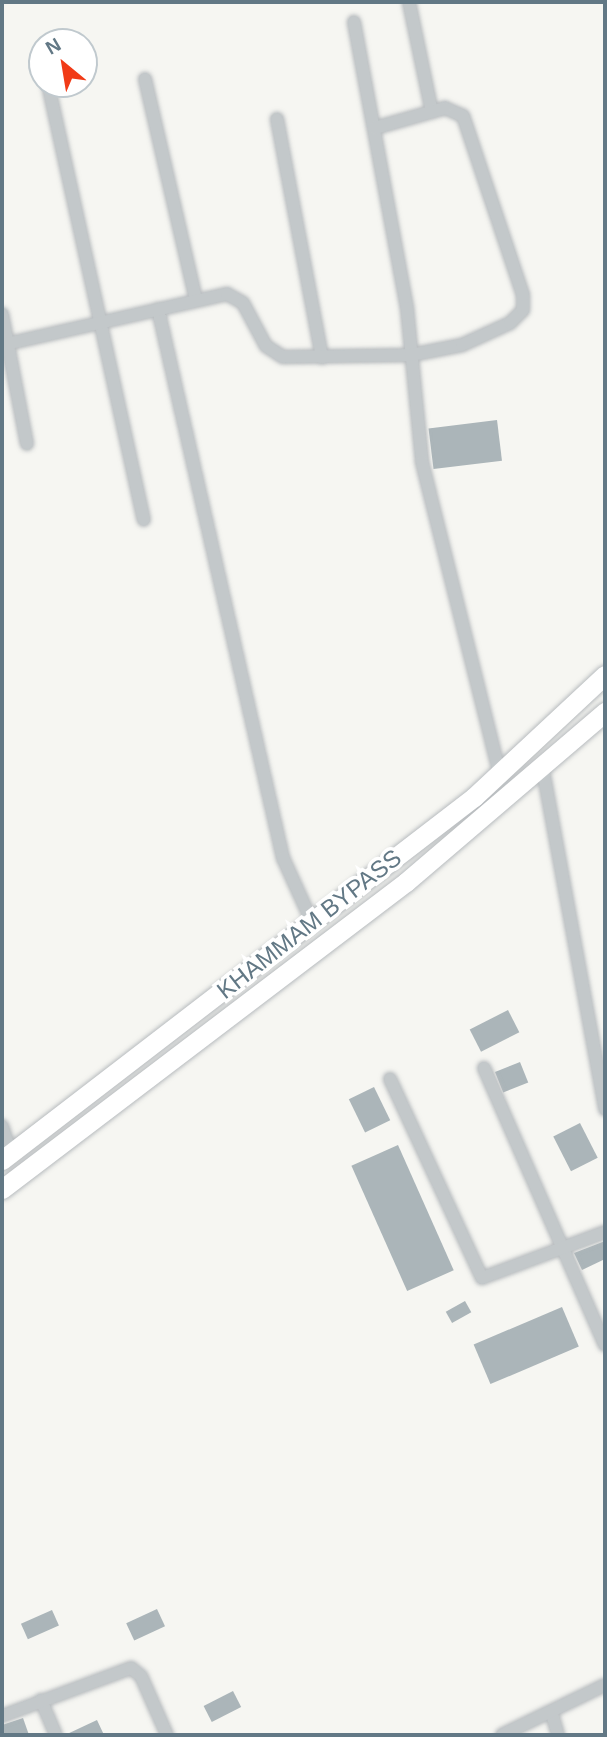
<!DOCTYPE html>
<style>
body{margin:0}
#map{position:relative;width:607px;height:1737px;overflow:hidden;background:#f6f6f2;font-family:Arial,sans-serif}
div>[style]{position:absolute}
.building>*{inset:0;background:#abb5b9;transform-origin:0 0}
.roads{filter:drop-shadow(0 0 2px #b7bbbe) drop-shadow(0 0 2px #b7bbbe)}
.minor>*{height:12px;margin:-6px;padding:0 6px;transform-origin:6px;border-radius:6px;background:#c3c8ca}
.trunk>*{height:19px;margin:-9.5px;padding:0 9.5px;transform-origin:9.5px;border-radius:9.5px;background:#fff}
span{translate:-50% -50%;white-space:nowrap;text-align:center;line-height:1.15;-webkit-text-stroke:7px #fff;paint-order:stroke}
.street-label{font-size:24px;color:#627885}
.frame{position:absolute;inset:0;border:4px solid #627885;pointer-events:none}
.north{position:absolute;left:28px;top:28px;width:70px;height:70px;box-sizing:border-box;background:#fff;border:2px solid #c0c9ce;border-radius:50%;rotate:330deg;font-size:19px;font-weight:700;line-height:28px;text-align:center;color:#627885}
.north::after{content:'';display:block;margin:auto;width:24px;height:32px;background:#f13b17;clip-path:polygon(50% 0,100% 100%,50% 72%,0 100%)}
</style>
<div id="map">
<div class="building">
<i style="left:497px;top:420px;width:41px;height:69px;rotate:83deg"></i>
<i style="left:508px;top:1010px;width:25px;height:43px;rotate:63deg"></i>
<i style="left:520px;top:1062px;width:22px;height:27px;rotate:68deg"></i>
<i style="left:374px;top:1087px;width:37px;height:28px;rotate:64deg"></i>
<i style="left:580px;top:1123px;width:39px;height:30px;rotate:63deg"></i>
<i style="left:398px;top:1145px;width:137px;height:51px;rotate:66deg"></i>
<i style="clip-path:polygon(605px 1241px,605px 1259px,582px 1270px,574px 1253px)"></i>
<i style="left:465px;top:1301px;width:13px;height:22px;rotate:61deg"></i>
<i style="left:562px;top:1307px;width:43px;height:96px;rotate:67deg"></i>
<i style="left:157px;top:1609px;width:19px;height:34px;rotate:65deg"></i>
<i style="left:52px;top:1610px;width:17px;height:34px;rotate:66deg"></i>
<i style="left:233px;top:1691px;width:18px;height:33px;rotate:63deg"></i>
<i style="clip-path:polygon(23px 1718px,29px 1735px,2px 1735px,2px 1725px)"></i>
<i style="clip-path:polygon(97px 1720px,104px 1735px,65px 1735px)"></i>
</div>
<div class="roads">
<div class="minor">
<i style="left:409px;top:2px;width:112px;rotate:78.2deg"></i>
<i style="left:354px;top:22px;width:291px;rotate:79.5deg"></i>
<i style="left:407px;top:308px;width:155px;rotate:84.4deg"></i>
<i style="left:422px;top:462px;width:323px;rotate:76deg"></i>
<i style="left:145px;top:79px;width:227px;rotate:77deg"></i>
<i style="left:48px;top:84px;width:446px;rotate:77.6deg"></i>
<i style="left:277px;top:119px;width:243px;rotate:79.3deg"></i>
<i style="left:158px;top:309px;width:563px;rotate:77.17deg"></i>
<i style="left:283px;top:858px;width:70px;rotate:65.6deg"></i>
<i style="left:2px;top:314px;width:132px;rotate:79.1deg"></i>
<i style="left:2px;top:345px;width:231px;rotate:-12.8deg"></i>
<i style="left:227px;top:294px;width:18px;rotate:29deg"></i>
<i style="left:243px;top:303px;width:49px;rotate:61.9deg"></i>
<i style="left:266px;top:346px;width:20px;rotate:33deg"></i>
<i style="left:283px;top:357px;width:128px;rotate:-0.9deg"></i>
<i style="left:411px;top:355px;width:52px;rotate:-11.1deg"></i>
<i style="left:462px;top:345px;width:53px;rotate:-24.6deg"></i>
<i style="left:510px;top:323px;width:18px;rotate:-45deg"></i>
<i style="left:523px;top:310px;width:15px;rotate:-90deg"></i>
<i style="left:523px;top:295px;width:189px;rotate:-108.5deg"></i>
<i style="left:463px;top:116px;width:20px;rotate:-156deg"></i>
<i style="left:445px;top:108px;width:73px;rotate:164.1deg"></i>
<i style="left:543px;top:770px;width:345px;rotate:79.6deg"></i>
<i style="left:484px;top:1068px;width:302px;rotate:66.4deg"></i>
<i style="left:390px;top:1079px;width:219px;rotate:65.2deg"></i>
<i style="left:482px;top:1278px;width:131px;rotate:-20.5deg"></i>
<i style="left:2px;top:1126px;width:28px;rotate:72deg"></i>
<i style="left:41px;top:1700px;width:38px;rotate:67deg"></i>
<i style="left:552px;top:1714px;width:22px;rotate:74deg"></i>
<i style="left:2px;top:1716px;width:138px;rotate:-20.4deg"></i>
<i style="left:131px;top:1668px;width:13px;rotate:39deg"></i>
<i style="left:141px;top:1676px;width:64px;rotate:66.2deg"></i>
<i style="left:502px;top:1735px;width:114px;rotate:-25.9deg"></i>
</div>
<div class="trunk">
<i style="left:2px;top:1160px;width:595px;rotate:-37.56deg"></i>
<i style="left:474px;top:797px;width:179px;rotate:-43deg"></i>
<i style="left:2px;top:1189px;width:507px;rotate:-37.23deg"></i>
<i style="left:406px;top:882px;width:262px;rotate:-40.5deg"></i>
</div>
</div>
<div class="street-label">
<span style="left:309px;top:924px;rotate:-38deg">KHAMMAM BYPASS</span>
</div>
<div class="frame"></div>
<div class="north">N</div>
</div>
